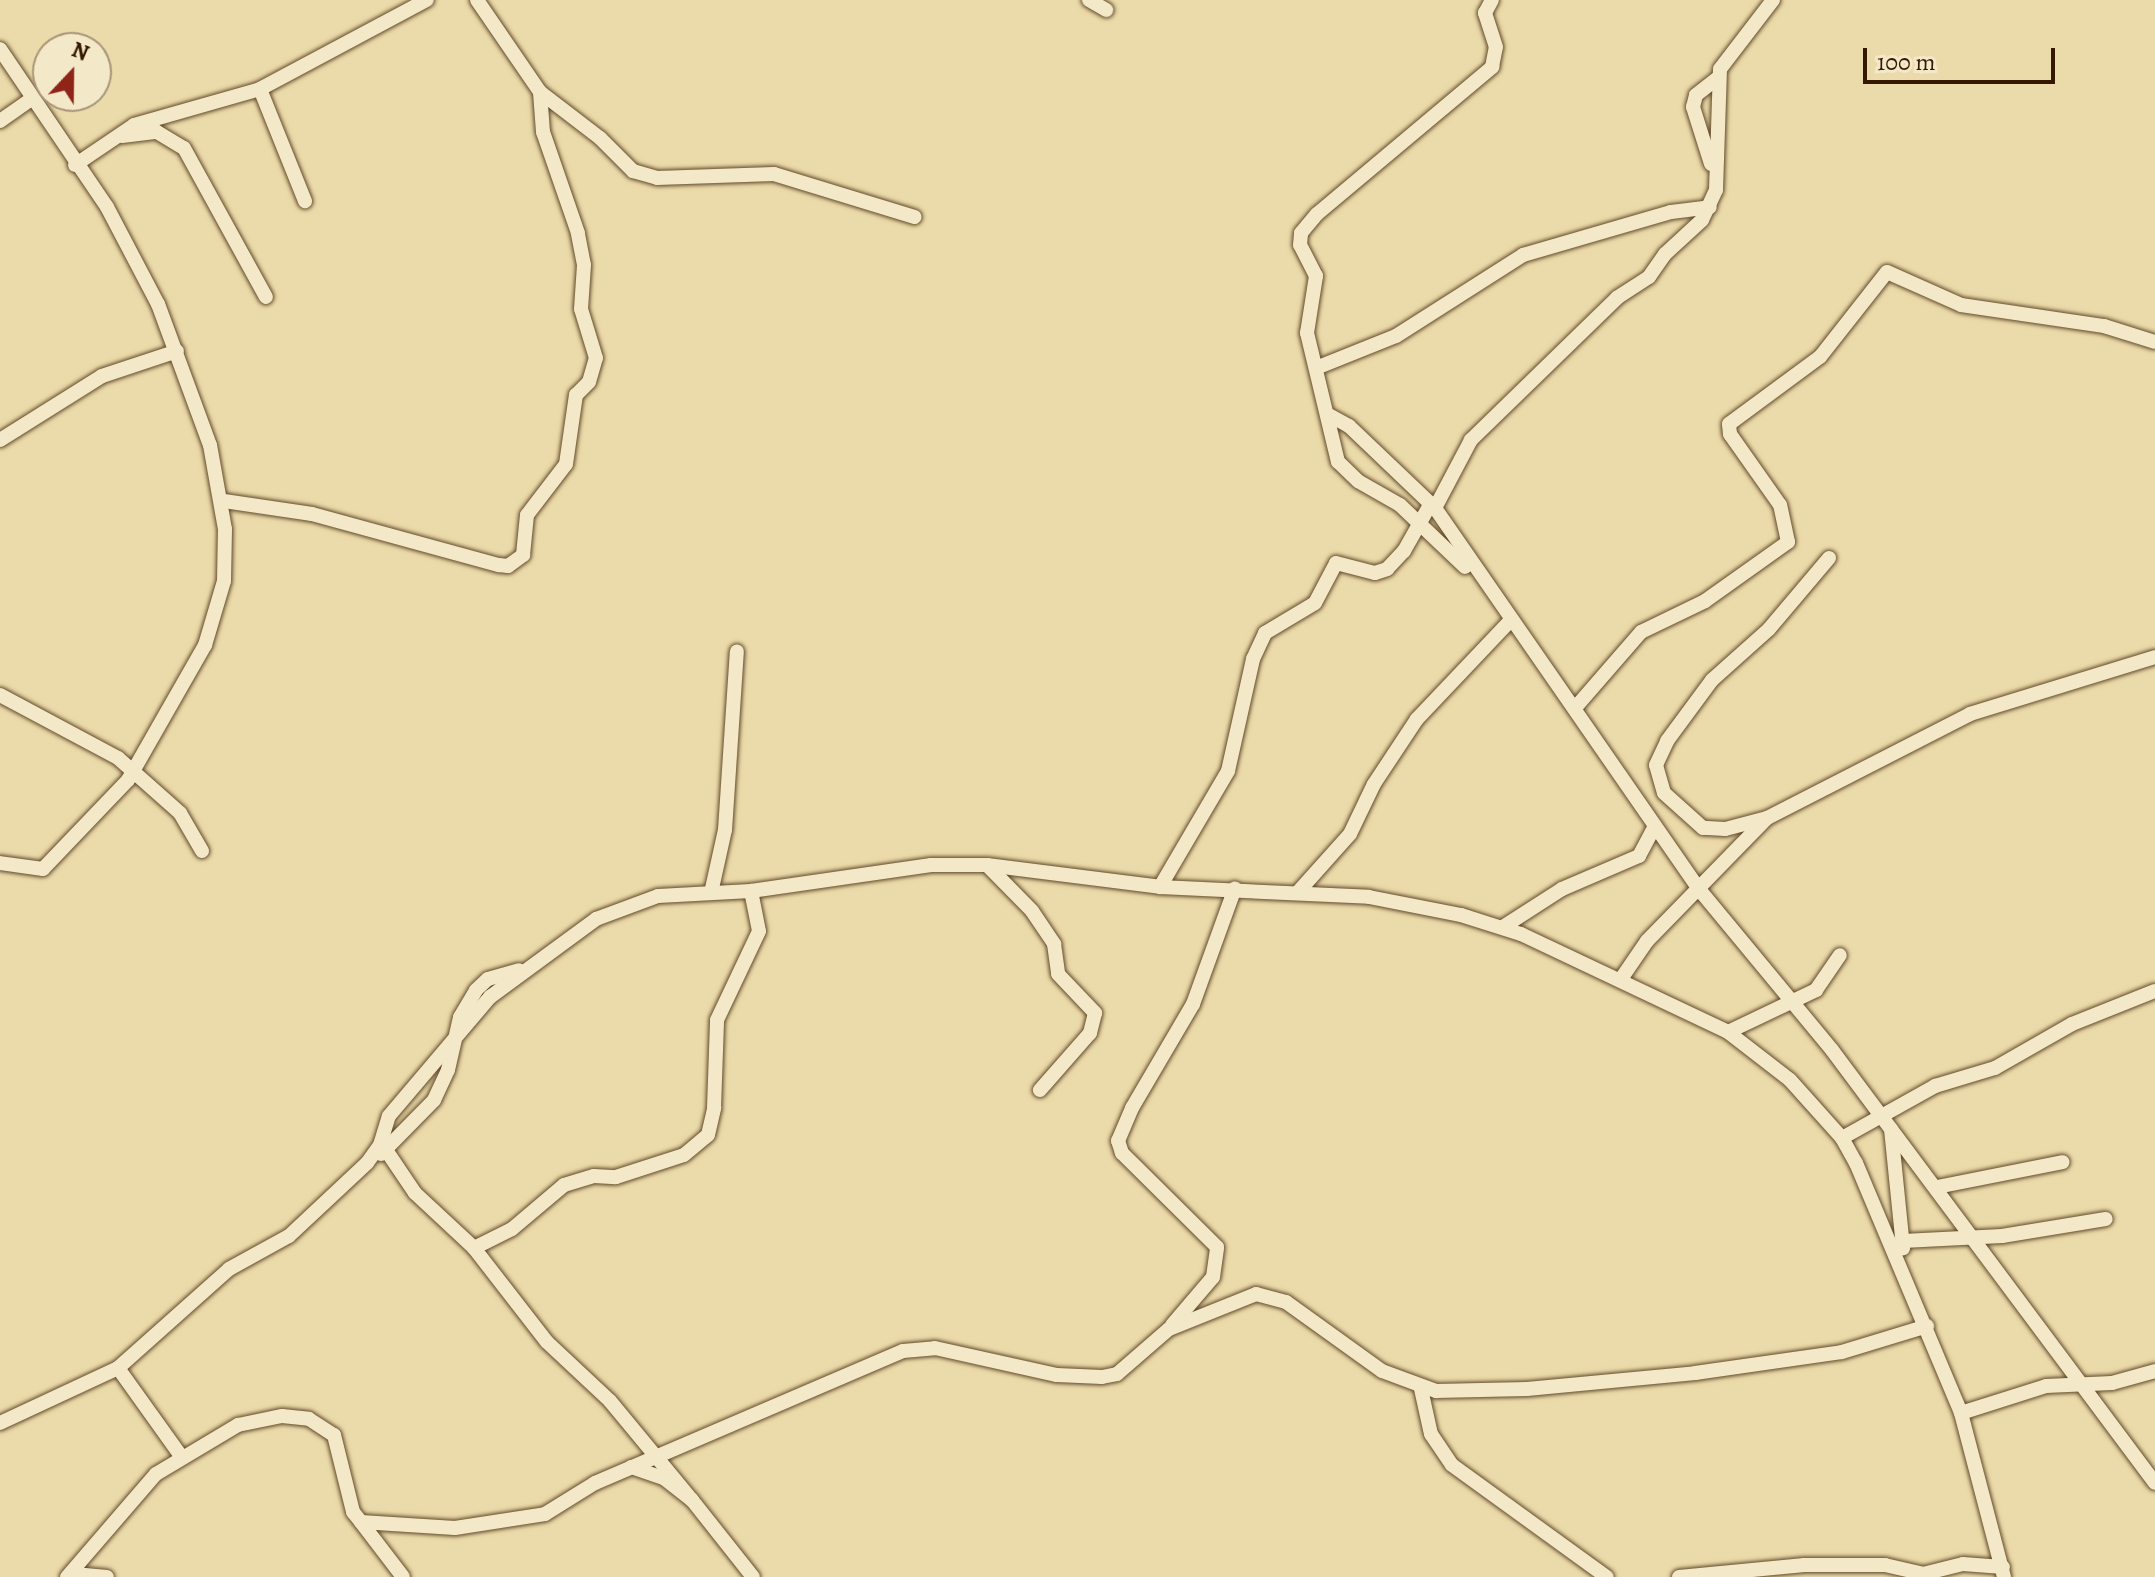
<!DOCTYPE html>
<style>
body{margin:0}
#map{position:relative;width:2155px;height:1577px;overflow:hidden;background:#ecdbaa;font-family:Alegreya,serif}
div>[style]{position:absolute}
.roads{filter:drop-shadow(0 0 2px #624a2a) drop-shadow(0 0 2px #624a2a)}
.minor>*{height:14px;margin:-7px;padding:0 7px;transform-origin:7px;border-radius:7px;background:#f3e8c8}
span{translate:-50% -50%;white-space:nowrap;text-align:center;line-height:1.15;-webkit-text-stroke:6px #f3e8c8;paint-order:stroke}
.north{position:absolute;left:32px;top:32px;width:80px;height:80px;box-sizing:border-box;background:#f3e8c8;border:2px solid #a79578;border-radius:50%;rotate:22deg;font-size:22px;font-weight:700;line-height:32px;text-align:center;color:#341900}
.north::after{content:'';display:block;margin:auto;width:28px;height:36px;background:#8f2418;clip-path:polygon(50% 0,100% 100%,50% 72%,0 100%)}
.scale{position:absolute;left:1863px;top:48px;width:192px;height:36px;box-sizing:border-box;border:4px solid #341900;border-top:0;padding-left:10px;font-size:24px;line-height:28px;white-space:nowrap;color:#341900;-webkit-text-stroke:6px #f3e8c8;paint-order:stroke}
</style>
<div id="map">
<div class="roads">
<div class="minor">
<i style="left:477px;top:0;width:112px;rotate:55.6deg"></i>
<i style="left:540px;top:92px;width:76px;rotate:37.5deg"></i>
<i style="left:600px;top:138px;width:47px;rotate:45deg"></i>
<i style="left:633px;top:171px;width:25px;rotate:16deg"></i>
<i style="left:657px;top:178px;width:117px;rotate:-2deg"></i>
<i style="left:774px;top:174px;width:147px;rotate:17deg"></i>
<i style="left:1089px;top:0;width:20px;rotate:30deg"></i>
<i style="left:1773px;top:0;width:87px;rotate:127.5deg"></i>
<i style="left:1720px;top:69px;width:121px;rotate:91.9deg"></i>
<i style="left:1716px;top:190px;width:33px;rotate:115deg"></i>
<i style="left:1702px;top:220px;width:50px;rotate:137.4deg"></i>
<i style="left:1665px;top:254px;width:28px;rotate:125deg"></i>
<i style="left:1649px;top:277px;width:38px;rotate:147deg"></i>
<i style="left:1617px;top:298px;width:204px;rotate:135.8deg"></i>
<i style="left:1471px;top:440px;width:77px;rotate:117.9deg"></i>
<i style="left:1435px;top:508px;width:462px;rotate:55.3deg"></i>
<i style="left:1698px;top:888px;width:210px;rotate:50.4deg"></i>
<i style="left:1832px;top:1050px;width:540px;rotate:53.28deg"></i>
<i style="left:0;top:49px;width:191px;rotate:55.9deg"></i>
<i style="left:107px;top:207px;width:110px;rotate:62.3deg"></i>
<i style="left:158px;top:304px;width:150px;rotate:69.8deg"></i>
<i style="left:210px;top:445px;width:85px;rotate:79.9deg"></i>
<i style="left:225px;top:529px;width:52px;rotate:91.1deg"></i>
<i style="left:224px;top:581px;width:67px;rotate:106.5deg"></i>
<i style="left:205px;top:645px;width:155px;rotate:119.7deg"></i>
<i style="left:128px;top:780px;width:123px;rotate:133.7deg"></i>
<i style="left:43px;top:869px;width:43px;rotate:-172.1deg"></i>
<i style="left:260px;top:89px;width:121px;rotate:68.1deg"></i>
<i style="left:0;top:121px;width:39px;rotate:-35deg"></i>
<i style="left:122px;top:136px;width:35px;rotate:-7deg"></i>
<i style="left:157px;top:132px;width:31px;rotate:31deg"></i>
<i style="left:184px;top:148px;width:170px;rotate:61.2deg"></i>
<i style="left:1711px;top:164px;width:60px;rotate:-107.5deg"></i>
<i style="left:1693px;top:107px;width:12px;rotate:-76deg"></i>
<i style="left:1696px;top:95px;width:28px;rotate:-38deg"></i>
<i style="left:75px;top:165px;width:71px;rotate:-34.1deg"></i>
<i style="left:134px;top:125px;width:131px;rotate:-15.9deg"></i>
<i style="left:260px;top:89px;width:189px;rotate:-28.1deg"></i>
<i style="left:1316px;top:368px;width:86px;rotate:-21.8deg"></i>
<i style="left:1396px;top:336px;width:151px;rotate:-32.5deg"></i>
<i style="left:1523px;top:255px;width:154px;rotate:-16.2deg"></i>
<i style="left:1671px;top:212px;width:39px;rotate:-7deg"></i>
<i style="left:1329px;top:415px;width:23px;rotate:29deg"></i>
<i style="left:1349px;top:426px;width:119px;rotate:43.6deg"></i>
<i style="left:0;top:440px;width:120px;rotate:-32.1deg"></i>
<i style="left:102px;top:376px;width:79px;rotate:-18.4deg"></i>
<i style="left:224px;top:501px;width:89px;rotate:8.4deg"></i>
<i style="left:312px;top:514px;width:194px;rotate:15.3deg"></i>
<i style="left:499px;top:565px;width:9px;rotate:6deg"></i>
<i style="left:508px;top:566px;width:19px;rotate:-36deg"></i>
<i style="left:523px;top:555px;width:40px;rotate:-84.3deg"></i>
<i style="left:527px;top:515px;width:64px;rotate:-52.6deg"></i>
<i style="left:566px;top:464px;width:70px;rotate:-81.8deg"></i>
<i style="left:576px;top:395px;width:18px;rotate:-45deg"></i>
<i style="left:589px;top:382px;width:25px;rotate:-74deg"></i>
<i style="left:596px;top:358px;width:51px;rotate:-107deg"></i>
<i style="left:581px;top:309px;width:44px;rotate:-86.1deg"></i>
<i style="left:584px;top:265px;width:33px;rotate:-101deg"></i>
<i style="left:578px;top:233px;width:107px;rotate:-109.1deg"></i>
<i style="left:543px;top:132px;width:40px;rotate:-94.3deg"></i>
<i style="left:1465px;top:567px;width:90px;rotate:-136.4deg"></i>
<i style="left:1400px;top:505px;width:48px;rotate:-150.3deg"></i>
<i style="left:1358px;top:481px;width:28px;rotate:-136deg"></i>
<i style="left:1338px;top:462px;width:133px;rotate:-103.5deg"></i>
<i style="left:1307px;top:333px;width:58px;rotate:-81deg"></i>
<i style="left:1316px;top:276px;width:35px;rotate:-117deg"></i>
<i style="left:1300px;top:245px;width:12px;rotate:-85deg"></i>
<i style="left:1301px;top:233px;width:25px;rotate:-50deg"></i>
<i style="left:1317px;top:214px;width:229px;rotate:-40deg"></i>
<i style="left:1492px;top:67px;width:20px;rotate:-79deg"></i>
<i style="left:1496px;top:47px;width:36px;rotate:-108deg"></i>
<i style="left:1485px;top:13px;width:15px;rotate:-62deg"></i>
<i style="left:0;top:695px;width:134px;rotate:28.1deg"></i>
<i style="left:118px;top:758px;width:83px;rotate:41.6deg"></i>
<i style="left:180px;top:813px;width:44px;rotate:59.9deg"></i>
<i style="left:1575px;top:708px;width:101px;rotate:-49deg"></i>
<i style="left:1641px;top:632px;width:71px;rotate:-25.8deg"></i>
<i style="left:1705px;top:601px;width:102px;rotate:-35.4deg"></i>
<i style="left:1788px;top:542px;width:38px;rotate:-102deg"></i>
<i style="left:1780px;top:505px;width:87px;rotate:-125.2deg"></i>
<i style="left:1730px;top:434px;width:10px;rotate:-96deg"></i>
<i style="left:1729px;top:424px;width:113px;rotate:-36.4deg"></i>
<i style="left:1820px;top:357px;width:108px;rotate:-51.8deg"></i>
<i style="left:1887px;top:272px;width:81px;rotate:24deg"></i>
<i style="left:1961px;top:305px;width:145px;rotate:8.4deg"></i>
<i style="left:2104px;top:326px;width:53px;rotate:17.4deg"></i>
<i style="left:1767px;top:818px;width:43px;rotate:165.3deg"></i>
<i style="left:1725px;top:829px;width:22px;rotate:-177deg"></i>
<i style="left:1703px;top:828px;width:52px;rotate:-138.1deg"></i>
<i style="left:1664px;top:793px;width:29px;rotate:-106deg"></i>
<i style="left:1656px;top:765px;width:26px;rotate:-65deg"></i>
<i style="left:1667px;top:741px;width:76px;rotate:-53.6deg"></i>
<i style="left:1712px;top:680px;width:76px;rotate:-41.8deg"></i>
<i style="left:1769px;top:629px;width:93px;rotate:-49.8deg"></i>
<i style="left:987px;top:865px;width:64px;rotate:45.6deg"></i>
<i style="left:1032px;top:911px;width:40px;rotate:56deg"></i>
<i style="left:1054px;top:944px;width:30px;rotate:82deg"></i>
<i style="left:1058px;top:974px;width:54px;rotate:46.5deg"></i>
<i style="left:1095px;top:1013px;width:21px;rotate:104deg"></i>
<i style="left:1090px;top:1033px;width:76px;rotate:131.3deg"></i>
<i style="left:1160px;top:887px;width:134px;rotate:-59.6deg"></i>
<i style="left:1228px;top:771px;width:115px;rotate:-77.4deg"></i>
<i style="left:1253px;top:659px;width:29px;rotate:-65deg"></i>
<i style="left:1265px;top:633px;width:58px;rotate:-31deg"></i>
<i style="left:1315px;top:603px;width:45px;rotate:-62.3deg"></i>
<i style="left:1336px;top:563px;width:40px;rotate:14.4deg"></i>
<i style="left:1375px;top:573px;width:13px;rotate:-18deg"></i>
<i style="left:1387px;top:569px;width:25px;rotate:-47deg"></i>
<i style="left:1404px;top:551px;width:55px;rotate:-60.6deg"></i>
<i style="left:1299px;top:891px;width:76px;rotate:-48.2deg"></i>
<i style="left:1350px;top:834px;width:55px;rotate:-64.4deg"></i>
<i style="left:1374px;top:784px;width:78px;rotate:-56.5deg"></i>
<i style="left:1417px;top:719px;width:137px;rotate:-46.5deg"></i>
<i style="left:711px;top:893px;width:65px;rotate:-77.5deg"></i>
<i style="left:725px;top:830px;width:179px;rotate:-86.2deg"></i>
<i style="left:1503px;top:927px;width:70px;rotate:-32.8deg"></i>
<i style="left:1562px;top:889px;width:84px;rotate:-23.2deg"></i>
<i style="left:1639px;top:856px;width:34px;rotate:-62deg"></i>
<i style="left:1621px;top:979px;width:46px;rotate:-55.6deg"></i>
<i style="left:1647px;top:941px;width:172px;rotate:-45.7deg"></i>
<i style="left:1767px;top:818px;width:228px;rotate:-27.1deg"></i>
<i style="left:1970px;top:714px;width:194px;rotate:-17.1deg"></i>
<i style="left:1728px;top:1032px;width:98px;rotate:-25.5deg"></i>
<i style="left:1816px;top:990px;width:42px;rotate:-55.6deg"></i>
<i style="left:1891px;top:1129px;width:120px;rotate:84.2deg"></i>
<i style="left:1842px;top:1138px;width:107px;rotate:-29.2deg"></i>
<i style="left:1935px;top:1086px;width:63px;rotate:-16.7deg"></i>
<i style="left:1995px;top:1068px;width:89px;rotate:-29.7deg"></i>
<i style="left:2072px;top:1024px;width:89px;rotate:-21.7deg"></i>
<i style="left:386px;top:1150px;width:52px;rotate:56deg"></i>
<i style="left:415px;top:1193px;width:81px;rotate:43deg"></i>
<i style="left:474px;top:1248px;width:119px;rotate:52.2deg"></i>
<i style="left:547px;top:1342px;width:86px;rotate:43.1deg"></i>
<i style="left:610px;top:1401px;width:129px;rotate:50.4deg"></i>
<i style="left:381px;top:1154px;width:76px;rotate:-45.5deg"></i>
<i style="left:434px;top:1100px;width:33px;rotate:-65deg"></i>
<i style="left:448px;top:1070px;width:54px;rotate:-77.2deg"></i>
<i style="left:460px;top:1017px;width:31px;rotate:-59deg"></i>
<i style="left:476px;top:990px;width:16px;rotate:-43deg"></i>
<i style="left:488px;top:979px;width:32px;rotate:-16deg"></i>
<i style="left:1937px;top:1187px;width:128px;rotate:-11.2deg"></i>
<i style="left:1903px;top:1241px;width:99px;rotate:-2.9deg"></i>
<i style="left:2002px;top:1236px;width:105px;rotate:-9.3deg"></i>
<i style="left:474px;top:1248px;width:42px;rotate:-26.6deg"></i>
<i style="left:512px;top:1229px;width:68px;rotate:-40.2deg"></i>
<i style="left:564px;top:1185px;width:31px;rotate:-17deg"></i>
<i style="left:594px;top:1176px;width:22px;rotate:3deg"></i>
<i style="left:616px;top:1177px;width:71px;rotate:-17.9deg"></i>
<i style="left:684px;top:1155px;width:31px;rotate:-40deg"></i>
<i style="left:708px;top:1135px;width:28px;rotate:-77deg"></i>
<i style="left:714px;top:1108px;width:88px;rotate:-88deg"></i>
<i style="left:717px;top:1020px;width:98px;rotate:-64.7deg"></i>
<i style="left:759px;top:931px;width:41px;rotate:-101.3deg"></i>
<i style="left:1172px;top:1325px;width:63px;rotate:-49.5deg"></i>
<i style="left:1213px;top:1277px;width:30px;rotate:-82deg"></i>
<i style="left:1217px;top:1247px;width:134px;rotate:-135.3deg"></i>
<i style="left:1122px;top:1153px;width:13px;rotate:-108deg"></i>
<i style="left:1118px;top:1141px;width:36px;rotate:-67deg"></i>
<i style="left:1132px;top:1108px;width:121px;rotate:-59.6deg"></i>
<i style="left:1193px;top:1004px;width:123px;rotate:-70.1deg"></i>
<i style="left:118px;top:1368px;width:108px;rotate:54.4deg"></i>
<i style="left:1421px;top:1389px;width:46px;rotate:77.5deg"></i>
<i style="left:1431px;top:1434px;width:37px;rotate:56deg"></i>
<i style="left:1452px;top:1465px;width:191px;rotate:35.9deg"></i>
<i style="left:1961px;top:1413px;width:89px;rotate:-17.6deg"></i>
<i style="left:2046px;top:1386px;width:66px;rotate:-2.6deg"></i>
<i style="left:2112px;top:1383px;width:45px;rotate:-15.6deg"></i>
<i style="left:0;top:1423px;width:130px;rotate:-25deg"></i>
<i style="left:118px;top:1368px;width:149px;rotate:-41.7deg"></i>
<i style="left:229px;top:1269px;width:68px;rotate:-28.8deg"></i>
<i style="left:289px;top:1236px;width:107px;rotate:-43.1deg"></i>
<i style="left:367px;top:1163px;width:22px;rotate:-54deg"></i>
<i style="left:380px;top:1145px;width:30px;rotate:-73deg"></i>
<i style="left:389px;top:1116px;width:156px;rotate:-49.7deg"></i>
<i style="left:490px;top:997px;width:132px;rotate:-36.3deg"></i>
<i style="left:596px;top:919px;width:66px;rotate:-20.4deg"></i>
<i style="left:658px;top:896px;width:93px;rotate:-3.1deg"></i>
<i style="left:751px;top:891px;width:182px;rotate:-8.2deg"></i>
<i style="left:931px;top:865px;width:56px"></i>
<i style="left:987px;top:865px;width:174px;rotate:7.2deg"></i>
<i style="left:1160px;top:887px;width:209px;rotate:2.7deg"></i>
<i style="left:1369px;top:897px;width:94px;rotate:11.1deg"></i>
<i style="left:1461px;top:915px;width:63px;rotate:17.6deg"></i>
<i style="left:1521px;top:934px;width:229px;rotate:25.3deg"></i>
<i style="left:1728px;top:1032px;width:78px;rotate:37.7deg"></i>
<i style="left:1790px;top:1080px;width:78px;rotate:48.1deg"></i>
<i style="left:1842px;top:1138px;width:29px;rotate:61deg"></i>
<i style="left:1856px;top:1163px;width:271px;rotate:67.2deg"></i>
<i style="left:1961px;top:1413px;width:170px;rotate:75.3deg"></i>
<i style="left:631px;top:1467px;width:36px;rotate:19deg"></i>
<i style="left:665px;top:1479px;width:34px;rotate:38deg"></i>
<i style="left:692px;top:1500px;width:98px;rotate:51.6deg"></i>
<i style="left:361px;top:1522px;width:69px;rotate:52.6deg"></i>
<i style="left:74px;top:1574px;width:33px;rotate:5deg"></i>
<i style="left:67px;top:1577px;width:136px;rotate:-49.2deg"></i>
<i style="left:156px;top:1474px;width:96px;rotate:-30.9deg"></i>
<i style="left:238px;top:1425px;width:45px;rotate:-11.6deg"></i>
<i style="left:282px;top:1416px;width:27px;rotate:6deg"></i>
<i style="left:309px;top:1419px;width:30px;rotate:33deg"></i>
<i style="left:334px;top:1435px;width:79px;rotate:76.1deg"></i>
<i style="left:353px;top:1512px;width:13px;rotate:51deg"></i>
<i style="left:361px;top:1522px;width:94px;rotate:3.7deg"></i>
<i style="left:455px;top:1528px;width:91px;rotate:-8.8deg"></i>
<i style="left:545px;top:1514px;width:59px;rotate:-31.8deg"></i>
<i style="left:595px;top:1483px;width:335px;rotate:-23.2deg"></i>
<i style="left:903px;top:1351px;width:32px;rotate:-5deg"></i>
<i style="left:935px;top:1348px;width:125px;rotate:12.5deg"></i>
<i style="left:1057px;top:1375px;width:45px;rotate:2.5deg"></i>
<i style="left:1102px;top:1377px;width:15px;rotate:-11deg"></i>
<i style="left:1117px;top:1374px;width:69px;rotate:-40.9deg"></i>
<i style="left:1169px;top:1329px;width:94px;rotate:-21.9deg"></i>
<i style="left:1256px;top:1294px;width:31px;rotate:15deg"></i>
<i style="left:1286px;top:1302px;width:118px;rotate:35.7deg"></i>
<i style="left:1382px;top:1371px;width:58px;rotate:20.3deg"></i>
<i style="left:1436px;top:1391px;width:91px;rotate:-1.3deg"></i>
<i style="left:1527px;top:1389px;width:169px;rotate:-5.4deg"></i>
<i style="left:1695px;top:1373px;width:148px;rotate:-8.1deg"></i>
<i style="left:1842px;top:1352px;width:89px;rotate:-17deg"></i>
<i style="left:1679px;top:1577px;width:126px;rotate:-5.5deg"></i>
<i style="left:1804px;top:1565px;width:81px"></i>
<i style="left:1885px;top:1565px;width:39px;rotate:13deg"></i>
<i style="left:1923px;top:1574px;width:41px;rotate:-14deg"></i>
<i style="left:1963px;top:1564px;width:40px;rotate:4.3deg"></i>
</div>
</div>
<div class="north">N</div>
<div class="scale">100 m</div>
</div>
